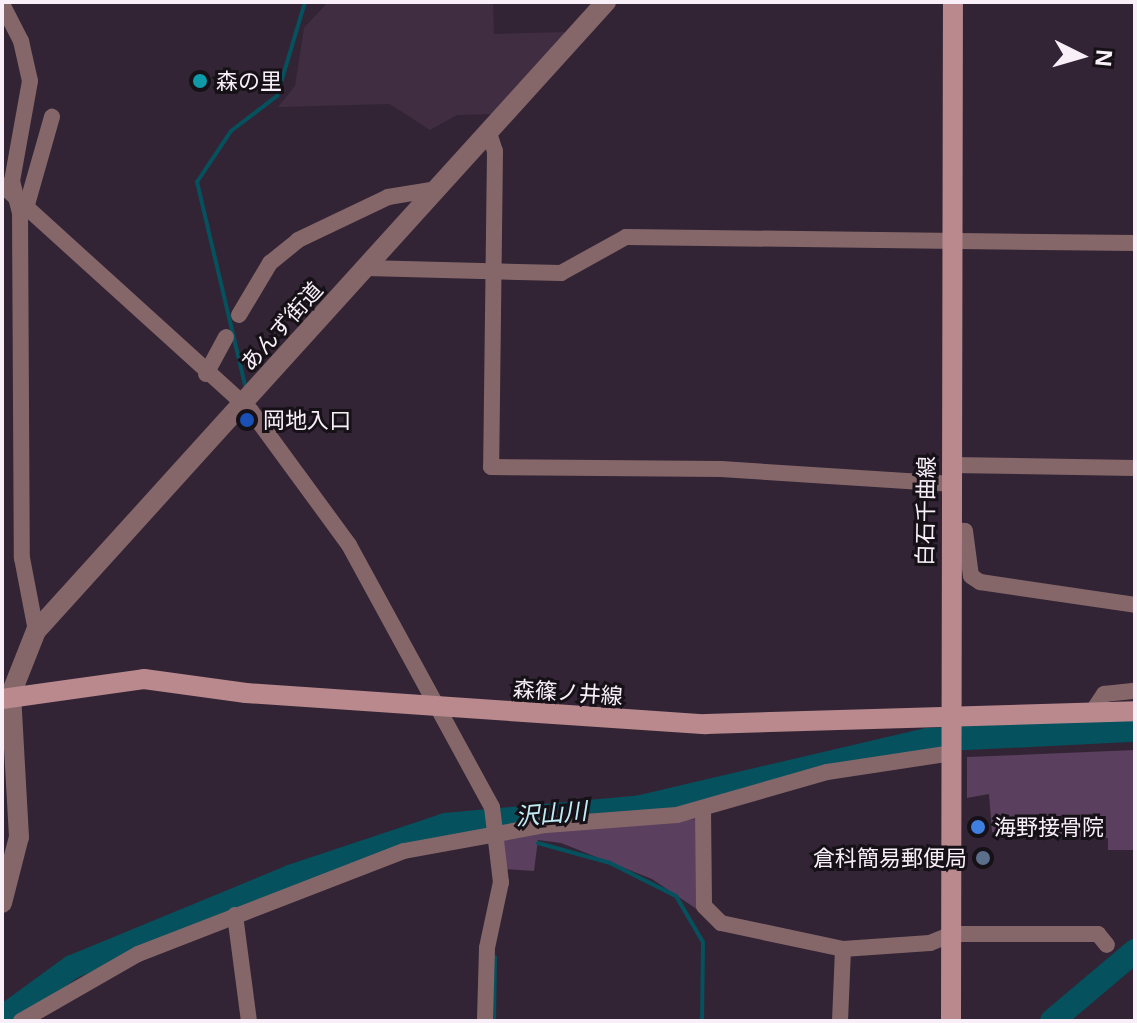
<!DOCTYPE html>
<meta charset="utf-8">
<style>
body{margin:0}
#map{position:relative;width:1137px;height:1023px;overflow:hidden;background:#322434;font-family:"Open Sans","Noto Sans JP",sans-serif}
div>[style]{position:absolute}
.built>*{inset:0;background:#402d42}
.green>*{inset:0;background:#5b3f5e}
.stream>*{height:4px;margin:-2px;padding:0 2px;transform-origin:2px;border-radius:2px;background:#05515e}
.river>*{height:24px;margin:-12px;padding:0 12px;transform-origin:12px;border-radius:12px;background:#05515e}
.minor>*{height:16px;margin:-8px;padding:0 8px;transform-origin:8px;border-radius:8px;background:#85676a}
.tertiary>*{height:20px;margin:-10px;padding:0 10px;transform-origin:10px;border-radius:10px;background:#85676a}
.secondary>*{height:20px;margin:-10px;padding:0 10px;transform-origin:10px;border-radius:10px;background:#b9898e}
.dots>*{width:22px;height:22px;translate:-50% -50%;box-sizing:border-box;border:4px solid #161017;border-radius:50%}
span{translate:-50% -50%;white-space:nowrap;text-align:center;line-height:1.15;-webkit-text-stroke:6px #161017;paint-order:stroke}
.poi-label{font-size:22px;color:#f8eff9}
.left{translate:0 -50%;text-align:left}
.right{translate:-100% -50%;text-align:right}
.street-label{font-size:22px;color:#f8eff9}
.water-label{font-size:24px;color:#c1ecf6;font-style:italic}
.frame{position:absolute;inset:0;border:4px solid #f8eff9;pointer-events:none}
.north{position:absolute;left:1041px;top:16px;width:80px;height:80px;-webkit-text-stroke:6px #161017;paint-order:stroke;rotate:95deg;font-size:22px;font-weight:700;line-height:32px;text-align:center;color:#f8eff9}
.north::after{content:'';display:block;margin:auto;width:28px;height:36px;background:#f8eff9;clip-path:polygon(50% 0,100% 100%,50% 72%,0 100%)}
</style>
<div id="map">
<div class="built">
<i style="clip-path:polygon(328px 2px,493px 2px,494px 34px,567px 32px,493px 114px,457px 115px,430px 130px,390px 104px,278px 107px,295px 86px,304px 28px)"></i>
</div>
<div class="green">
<i style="clip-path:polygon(1135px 750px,1135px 850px,1108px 850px,1108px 838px,992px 832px,989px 794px,967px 798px,967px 757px)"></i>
<i style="clip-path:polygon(697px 819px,698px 910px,652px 879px,561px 843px,538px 840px,534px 871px,504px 869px,503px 836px)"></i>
</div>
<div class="stream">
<i style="left:245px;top:385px;width:209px;rotate:-103.3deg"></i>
<i style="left:197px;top:182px;width:61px;rotate:-56.3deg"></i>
<i style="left:231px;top:131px;width:58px;rotate:-37.3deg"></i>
<i style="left:277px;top:96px;width:98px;rotate:-73.4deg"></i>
<i style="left:538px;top:843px;width:75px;rotate:15.5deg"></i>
<i style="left:610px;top:863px;width:74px;rotate:26.6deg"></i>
<i style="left:676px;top:896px;width:53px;rotate:59.6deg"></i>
<i style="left:703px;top:942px;width:79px;rotate:90.7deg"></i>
<i style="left:494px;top:1021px;width:64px;rotate:-89.1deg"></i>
</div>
<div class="river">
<i style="left:2px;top:1018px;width:87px;rotate:-36.1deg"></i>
<i style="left:72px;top:967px;width:236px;rotate:-22.4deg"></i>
<i style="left:290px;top:877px;width:163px;rotate:-18.5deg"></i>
<i style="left:445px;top:825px;width:197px;rotate:-5.2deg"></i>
<i style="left:641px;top:807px;width:294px;rotate:-13.2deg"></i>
<i style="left:927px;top:740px;width:208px;rotate:-2.8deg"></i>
<i style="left:1052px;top:1021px;width:109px;rotate:-40.1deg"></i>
</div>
<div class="minor">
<i style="left:2px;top:4px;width:42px;rotate:62.8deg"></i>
<i style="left:21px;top:41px;width:41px;rotate:77.3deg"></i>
<i style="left:30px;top:81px;width:102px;rotate:100.2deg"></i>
<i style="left:12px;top:181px;width:32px;rotate:76deg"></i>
<i style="left:20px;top:212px;width:346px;rotate:89.7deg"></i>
<i style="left:22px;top:558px;width:74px;rotate:79.1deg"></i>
<i style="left:489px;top:133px;width:19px;rotate:72deg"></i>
<i style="left:495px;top:151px;width:316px;rotate:90.7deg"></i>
<i style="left:491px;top:467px;width:230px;rotate:0.5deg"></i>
<i style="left:721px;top:469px;width:229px;rotate:3.7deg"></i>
<i style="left:2px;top:185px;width:336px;rotate:42.2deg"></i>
<i style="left:251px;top:411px;width:166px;rotate:53.8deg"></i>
<i style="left:349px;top:545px;width:298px;rotate:61.4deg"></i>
<i style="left:492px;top:807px;width:76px;rotate:83.2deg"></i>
<i style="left:501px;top:882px;width:67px;rotate:102deg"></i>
<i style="left:487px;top:948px;width:73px;rotate:91.6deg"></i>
<i style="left:26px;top:208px;width:95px;rotate:-74.1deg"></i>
<i style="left:366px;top:268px;width:195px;rotate:1.5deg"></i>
<i style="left:561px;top:273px;width:74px;rotate:-29deg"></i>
<i style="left:626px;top:237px;width:509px;rotate:0.68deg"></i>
<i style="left:239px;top:315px;width:61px;rotate:-59.2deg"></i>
<i style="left:270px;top:263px;width:36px;rotate:-39deg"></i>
<i style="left:298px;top:240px;width:100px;rotate:-25.5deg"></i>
<i style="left:388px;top:197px;width:50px;rotate:-9.3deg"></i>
<i style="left:206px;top:374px;width:42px;rotate:-61.6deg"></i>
<i style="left:950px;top:465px;width:185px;rotate:0.9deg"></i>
<i style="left:950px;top:530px;width:15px;rotate:4deg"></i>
<i style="left:965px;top:531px;width:45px;rotate:82.4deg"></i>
<i style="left:971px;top:576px;width:11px;rotate:34deg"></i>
<i style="left:980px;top:582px;width:157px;rotate:8.4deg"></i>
<i style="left:1092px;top:712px;width:22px;rotate:-56deg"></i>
<i style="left:1104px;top:694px;width:31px;rotate:-6deg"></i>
<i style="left:703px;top:808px;width:98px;rotate:89.4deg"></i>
<i style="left:704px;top:906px;width:24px;rotate:45deg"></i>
<i style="left:721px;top:923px;width:125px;rotate:12deg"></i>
<i style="left:843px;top:949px;width:87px;rotate:-3.9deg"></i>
<i style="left:930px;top:943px;width:24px;rotate:-22deg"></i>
<i style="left:952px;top:934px;width:146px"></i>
<i style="left:1098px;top:934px;width:14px;rotate:51deg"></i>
<i style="left:235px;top:915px;width:107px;rotate:82.5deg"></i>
<i style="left:21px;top:1021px;width:135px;rotate:-29.8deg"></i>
<i style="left:138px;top:954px;width:285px;rotate:-21.2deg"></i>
<i style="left:404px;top:851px;width:144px;rotate:-10.4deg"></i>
<i style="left:546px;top:825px;width:131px;rotate:-4.4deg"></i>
<i style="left:677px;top:815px;width:156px;rotate:-16deg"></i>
<i style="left:827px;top:772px;width:127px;rotate:-8.6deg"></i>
<i style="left:840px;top:1021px;width:72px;rotate:-87.6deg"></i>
</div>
<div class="tertiary">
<i style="left:2px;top:903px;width:68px;rotate:-75.6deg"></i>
<i style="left:19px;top:837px;width:143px;rotate:-93.2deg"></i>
<i style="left:11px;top:694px;width:68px;rotate:-68.4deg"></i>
<i style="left:36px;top:631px;width:849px;rotate:-47.82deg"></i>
</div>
<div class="secondary">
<i style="left:2px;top:699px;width:143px;rotate:-8deg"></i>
<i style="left:144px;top:679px;width:103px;rotate:7.8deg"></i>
<i style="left:246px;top:693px;width:461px;rotate:3.9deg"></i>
<i style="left:706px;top:724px;width:429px;rotate:-1.7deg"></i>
<i style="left:951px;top:1021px;width:1019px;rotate:-89.89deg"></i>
</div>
<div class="dots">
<i style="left:200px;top:81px;background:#0f9aa8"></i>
<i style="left:247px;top:420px;background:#1a4fb4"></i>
<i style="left:978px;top:827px;background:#3f7fe0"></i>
<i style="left:983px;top:858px;background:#5c6f8a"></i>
</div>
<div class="poi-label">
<span class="left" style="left:216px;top:81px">森の里</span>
<span class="left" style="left:263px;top:420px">岡地入口</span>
<span class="left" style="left:994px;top:827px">海野接骨院</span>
<span class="right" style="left:967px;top:858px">倉科簡易郵便局</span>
</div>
<div class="street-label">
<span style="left:281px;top:326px;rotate:-48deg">あんず街道</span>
<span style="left:925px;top:511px;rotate:-89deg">白石千曲線</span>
<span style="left:568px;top:692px;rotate:4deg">森篠ノ井線</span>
</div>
<div class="water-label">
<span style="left:551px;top:813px;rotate:-5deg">沢山川</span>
</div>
<div class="frame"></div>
<div class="north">N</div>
</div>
